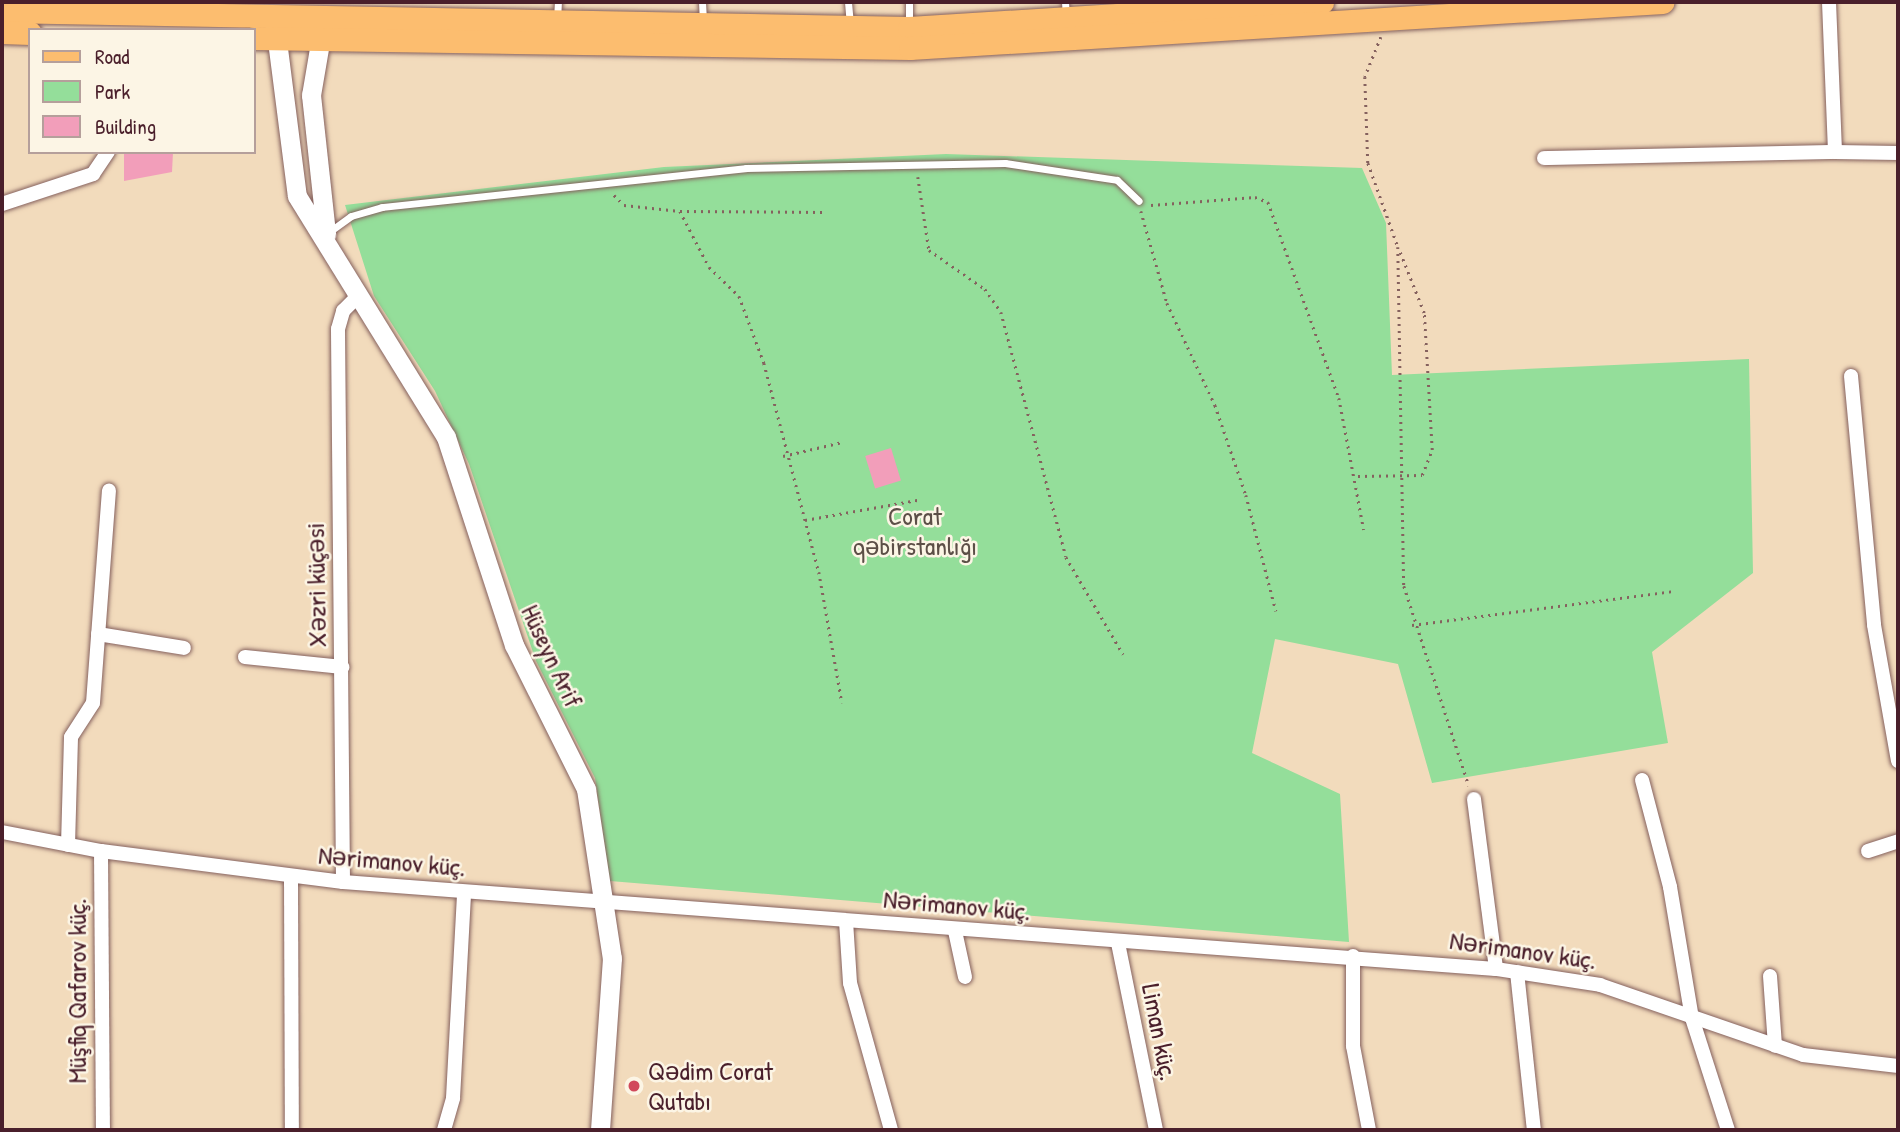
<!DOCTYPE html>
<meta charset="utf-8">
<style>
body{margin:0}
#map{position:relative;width:1900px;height:1132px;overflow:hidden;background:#f2dbbc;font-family:"Patrick Hand",sans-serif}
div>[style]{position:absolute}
.green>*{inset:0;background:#94de9a}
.building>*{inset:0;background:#f29eba;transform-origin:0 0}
.path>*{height:2.5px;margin-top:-1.25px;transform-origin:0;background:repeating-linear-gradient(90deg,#85615e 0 2px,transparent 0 7px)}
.roads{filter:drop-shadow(0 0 2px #85615e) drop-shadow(0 0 2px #85615e)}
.service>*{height:7px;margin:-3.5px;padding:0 3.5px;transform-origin:3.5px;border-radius:3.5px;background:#fff}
.minor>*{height:14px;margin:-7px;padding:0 7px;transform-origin:7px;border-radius:7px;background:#fff}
.tertiary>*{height:19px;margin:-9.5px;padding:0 9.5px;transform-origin:9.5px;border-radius:9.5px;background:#fff}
.primary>*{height:23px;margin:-11.5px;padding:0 11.5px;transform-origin:11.5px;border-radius:11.5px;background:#fcbd6f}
.dots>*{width:19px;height:19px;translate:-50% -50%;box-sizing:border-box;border:4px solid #fcf5e5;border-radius:50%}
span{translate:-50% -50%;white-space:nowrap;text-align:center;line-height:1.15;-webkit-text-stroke:5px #fcf5e5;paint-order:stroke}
.park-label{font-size:26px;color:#5c4f47}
.street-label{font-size:26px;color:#4a1f2b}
.poi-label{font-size:26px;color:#4a1f2b}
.left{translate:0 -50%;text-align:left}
.frame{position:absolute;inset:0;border:4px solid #4a1f2b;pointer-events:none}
.legend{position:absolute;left:28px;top:28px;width:228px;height:126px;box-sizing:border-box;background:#fcf5e5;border:2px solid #b59f9b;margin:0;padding:9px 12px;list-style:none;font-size:21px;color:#4a1f2b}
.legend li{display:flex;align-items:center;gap:14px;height:35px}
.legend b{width:35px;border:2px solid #b59f9b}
</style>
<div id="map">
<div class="green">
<i style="clip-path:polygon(946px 154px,1362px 168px,1386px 223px,1392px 375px,1749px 359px,1753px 573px,1652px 652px,1668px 743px,1432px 783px,1398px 664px,1275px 639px,1252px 753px,1340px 794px,1349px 942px,610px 881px,595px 778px,536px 661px,469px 464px,435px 391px,374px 296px,345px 205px,664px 167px)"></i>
</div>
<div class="building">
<i style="clip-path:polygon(124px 152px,173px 152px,172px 172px,124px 181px)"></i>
<i style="left:891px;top:448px;width:34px;height:27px;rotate:73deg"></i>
</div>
<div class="path">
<i style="left:1381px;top:37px;width:43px;rotate:111.8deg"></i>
<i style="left:1365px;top:77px;width:86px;rotate:88deg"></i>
<i style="left:1368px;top:163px;width:89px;rotate:70.3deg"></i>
<i style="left:1398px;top:247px;width:339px;rotate:89deg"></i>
<i style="left:1404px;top:586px;width:210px;rotate:72deg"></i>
<i style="left:918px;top:177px;width:74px;rotate:81.4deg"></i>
<i style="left:929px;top:250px;width:68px;rotate:34.9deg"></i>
<i style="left:985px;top:289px;width:28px;rotate:55deg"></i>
<i style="left:1001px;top:312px;width:253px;rotate:75.1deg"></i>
<i style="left:1066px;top:557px;width:113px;rotate:59.6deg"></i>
<i style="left:614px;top:195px;width:14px;rotate:45deg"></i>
<i style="left:624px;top:205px;width:56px;rotate:6.1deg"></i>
<i style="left:680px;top:211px;width:143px;rotate:0.4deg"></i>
<i style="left:1151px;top:205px;width:104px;rotate:-4.4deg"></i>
<i style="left:1255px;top:197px;width:14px;rotate:21deg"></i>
<i style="left:1268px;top:202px;width:208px;rotate:70.1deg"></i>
<i style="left:1339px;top:398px;width:134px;rotate:79.3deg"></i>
<i style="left:680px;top:211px;width:63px;rotate:62.6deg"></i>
<i style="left:709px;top:267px;width:42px;rotate:44deg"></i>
<i style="left:739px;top:296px;width:72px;rotate:69.5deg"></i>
<i style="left:764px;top:363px;width:216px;rotate:75.3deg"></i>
<i style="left:819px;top:572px;width:133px;rotate:80deg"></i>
<i style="left:1141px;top:211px;width:96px;rotate:74.2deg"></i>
<i style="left:1167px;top:303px;width:113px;rotate:64.8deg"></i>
<i style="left:1215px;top:405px;width:95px;rotate:71deg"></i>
<i style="left:1246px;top:495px;width:120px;rotate:75.5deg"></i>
<i style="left:783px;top:456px;width:61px;rotate:-13.3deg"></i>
<i style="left:1358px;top:476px;width:64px;rotate:-0.9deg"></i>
<i style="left:1422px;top:475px;width:27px;rotate:-68deg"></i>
<i style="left:1432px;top:450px;width:137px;rotate:-93.3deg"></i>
<i style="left:1424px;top:313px;width:68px;rotate:-111.6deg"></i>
<i style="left:805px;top:520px;width:114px;rotate:-10.1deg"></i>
<i style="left:1412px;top:625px;width:265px;rotate:-7.4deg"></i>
</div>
<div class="roads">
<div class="service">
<i style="left:702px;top:2px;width:20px;rotate:87deg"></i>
<i style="left:848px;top:2px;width:22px;rotate:85deg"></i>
<i style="left:909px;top:2px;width:24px;rotate:90deg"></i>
<i style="left:1065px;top:2px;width:14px;rotate:86deg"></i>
<i style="left:557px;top:20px;width:18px;rotate:-87deg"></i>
<i style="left:329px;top:232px;width:27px;rotate:-36deg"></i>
<i style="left:351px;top:216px;width:32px;rotate:-16deg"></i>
<i style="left:382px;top:207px;width:366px;rotate:-6.1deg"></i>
<i style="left:746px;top:168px;width:259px;rotate:-1.1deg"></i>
<i style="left:1005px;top:163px;width:113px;rotate:8.6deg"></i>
<i style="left:1117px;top:180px;width:30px;rotate:44deg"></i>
</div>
<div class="minor">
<i style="left:1829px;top:2px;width:150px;rotate:87.7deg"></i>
<i style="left:1835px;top:152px;width:63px;rotate:0.9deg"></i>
<i style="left:1544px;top:158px;width:291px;rotate:-1.2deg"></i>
<i style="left:2px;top:204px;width:96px;rotate:-18.2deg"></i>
<i style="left:93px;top:174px;width:27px;rotate:-56deg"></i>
<i style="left:1851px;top:376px;width:250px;rotate:84.7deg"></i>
<i style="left:1874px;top:625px;width:138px;rotate:80deg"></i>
<i style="left:98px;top:634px;width:87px;rotate:9.2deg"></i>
<i style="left:245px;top:657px;width:98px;rotate:5.9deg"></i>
<i style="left:1642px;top:780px;width:111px;rotate:75.3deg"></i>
<i style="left:1670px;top:887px;width:133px;rotate:80.5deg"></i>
<i style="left:1692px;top:1018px;width:118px;rotate:72.2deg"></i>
<i style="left:1474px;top:799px;width:171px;rotate:82.6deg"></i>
<i style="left:2px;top:832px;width:101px;rotate:10.9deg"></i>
<i style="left:101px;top:851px;width:244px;rotate:7.3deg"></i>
<i style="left:343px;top:882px;width:1156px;rotate:4.32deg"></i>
<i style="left:1496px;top:969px;width:105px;rotate:8.7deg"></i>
<i style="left:1600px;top:985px;width:215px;rotate:19deg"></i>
<i style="left:1803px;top:1055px;width:96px;rotate:6.6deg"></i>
<i style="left:68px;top:845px;width:108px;rotate:-88.4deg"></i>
<i style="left:71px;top:737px;width:40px;rotate:-57.1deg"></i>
<i style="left:93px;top:703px;width:213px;rotate:-85.7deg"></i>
<i style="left:101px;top:851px;width:279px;rotate:89.6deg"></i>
<i style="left:1868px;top:851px;width:32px;rotate:-18deg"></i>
<i style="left:291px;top:877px;width:253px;rotate:89.8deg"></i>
<i style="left:343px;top:882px;width:553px;rotate:-90.52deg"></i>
<i style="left:338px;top:329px;width:19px;rotate:-74deg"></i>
<i style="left:343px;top:311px;width:23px;rotate:-45deg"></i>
<i style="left:846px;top:921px;width:62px;rotate:86.3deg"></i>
<i style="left:850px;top:983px;width:153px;rotate:74.4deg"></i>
<i style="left:955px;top:931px;width:47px;rotate:77.7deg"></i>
<i style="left:1118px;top:943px;width:191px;rotate:78.5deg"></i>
<i style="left:1353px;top:956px;width:90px;rotate:90deg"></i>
<i style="left:1353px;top:1046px;width:86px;rotate:79.2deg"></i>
<i style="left:1517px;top:972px;width:159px;rotate:83.9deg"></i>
<i style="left:1770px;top:976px;width:70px;rotate:85.9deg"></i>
<i style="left:444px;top:1130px;width:33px;rotate:-74deg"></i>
<i style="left:453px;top:1098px;width:206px;rotate:-86.9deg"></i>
</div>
<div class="tertiary">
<i style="left:275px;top:25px;width:172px;rotate:82.7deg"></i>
<i style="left:297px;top:196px;width:283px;rotate:58.3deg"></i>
<i style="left:446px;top:437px;width:219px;rotate:71.9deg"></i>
<i style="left:514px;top:645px;width:161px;rotate:63.4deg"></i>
<i style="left:586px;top:789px;width:171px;rotate:81.3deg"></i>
<i style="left:612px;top:958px;width:172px;rotate:94deg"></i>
<i style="left:323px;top:25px;width:71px;rotate:99.7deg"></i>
<i style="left:311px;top:95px;width:140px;rotate:83.8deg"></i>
</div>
<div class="primary">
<i style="left:2px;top:11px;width:907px;rotate:1.07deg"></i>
<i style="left:909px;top:28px;width:414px;rotate:-3.6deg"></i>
<i style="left:2px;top:32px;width:28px;rotate:2deg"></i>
<i style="left:254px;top:38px;width:656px;rotate:0.87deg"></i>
<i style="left:910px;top:48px;width:754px;rotate:-3.5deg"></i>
</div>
</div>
<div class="dots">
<i style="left:634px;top:1086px;background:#d1495b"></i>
</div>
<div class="park-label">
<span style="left:915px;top:531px">Corat<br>qəbirstanlığı</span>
</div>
<div class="street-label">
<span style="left:316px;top:585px;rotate:-91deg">Xəzri küçəsi</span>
<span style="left:552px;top:656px;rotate:65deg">Hüseyn Arif</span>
<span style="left:392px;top:861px;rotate:5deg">Nərimanov küç.</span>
<span style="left:957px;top:905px;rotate:5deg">Nərimanov küç.</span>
<span style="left:1523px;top:950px;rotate:8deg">Nərimanov küç.</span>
<span style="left:77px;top:991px;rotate:-90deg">Müşfiq Qafarov küç.</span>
<span style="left:1160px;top:1032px;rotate:79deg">Liman küç.</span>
</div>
<div class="poi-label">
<span class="left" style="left:648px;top:1086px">Qədim Corat<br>Qutabı</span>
</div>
<div class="frame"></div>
<ul class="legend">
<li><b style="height:9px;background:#fcbd6f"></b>Road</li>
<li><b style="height:19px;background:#94de9a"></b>Park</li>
<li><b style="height:19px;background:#f29eba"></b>Building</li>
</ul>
</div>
